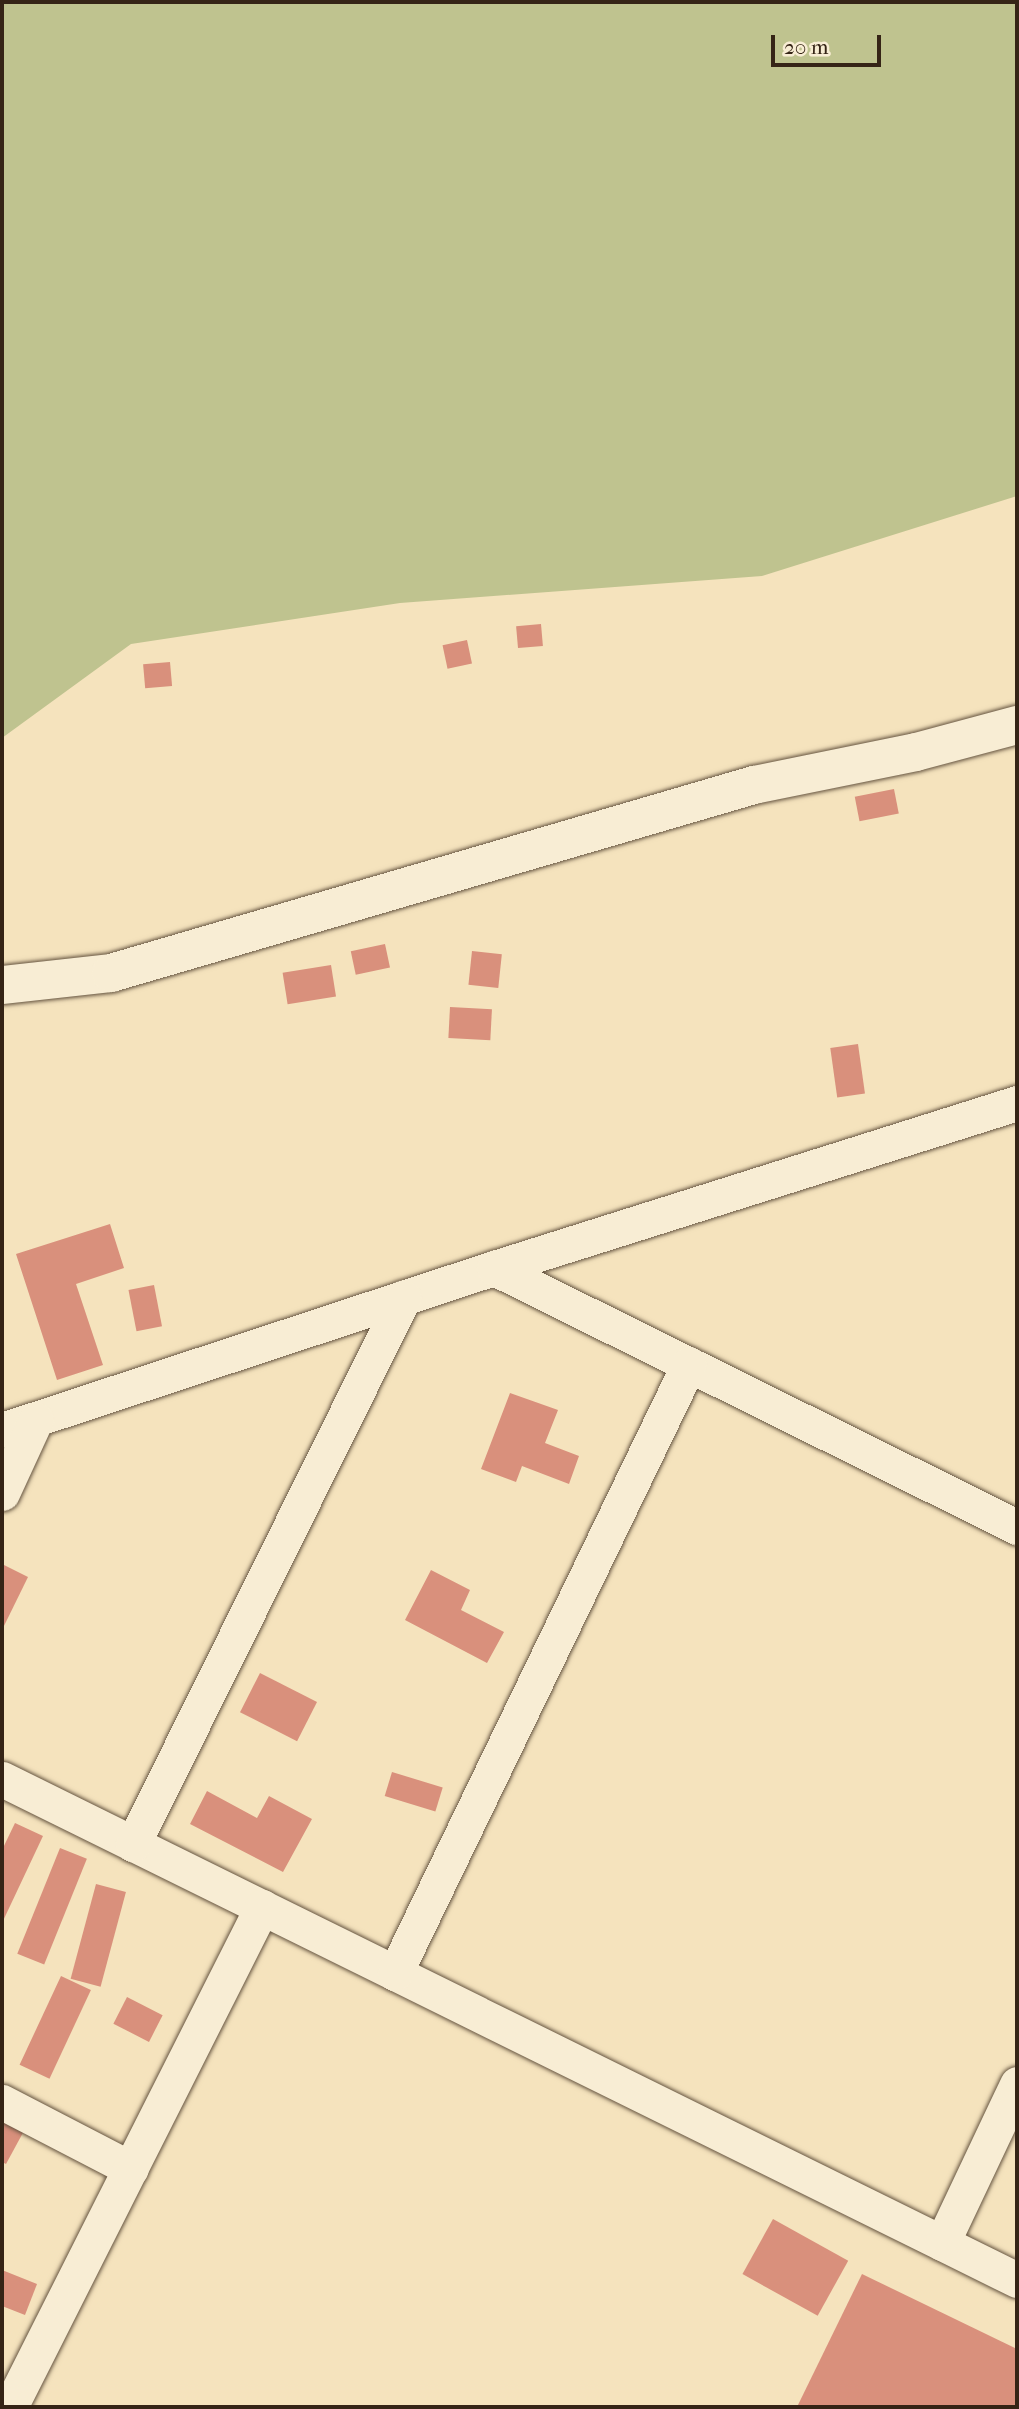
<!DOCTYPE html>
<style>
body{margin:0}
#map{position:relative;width:1019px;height:2409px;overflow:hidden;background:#f5e3bd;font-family:"IM FELL French Canon",serif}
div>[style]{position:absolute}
.green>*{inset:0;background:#bfc38f}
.building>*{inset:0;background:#d9907c;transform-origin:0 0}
.roads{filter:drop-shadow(0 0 2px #655440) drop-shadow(0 0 2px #655440)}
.street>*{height:35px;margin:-17.5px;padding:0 17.5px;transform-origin:17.5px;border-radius:17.5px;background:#f8edd4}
.secondary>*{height:38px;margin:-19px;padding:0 19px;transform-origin:19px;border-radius:19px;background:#f8edd4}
span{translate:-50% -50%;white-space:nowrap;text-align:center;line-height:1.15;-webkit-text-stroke:6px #f8edd4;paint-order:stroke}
.frame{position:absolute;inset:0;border:4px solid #352416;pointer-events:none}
.scale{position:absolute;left:771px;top:35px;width:110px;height:32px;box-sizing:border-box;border:4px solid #352416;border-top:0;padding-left:9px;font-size:21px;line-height:24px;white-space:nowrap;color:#352416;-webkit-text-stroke:5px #f8edd4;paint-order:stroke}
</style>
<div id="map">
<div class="green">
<i style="clip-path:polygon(2px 2px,1017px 2px,1017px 496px,762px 576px,400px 603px,131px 644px,2px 738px)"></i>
</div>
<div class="building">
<i style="left:541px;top:624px;width:22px;height:25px;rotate:85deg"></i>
<i style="left:467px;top:640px;width:24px;height:25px;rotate:78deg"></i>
<i style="left:170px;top:662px;width:24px;height:27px;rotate:85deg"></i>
<i style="left:894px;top:789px;width:25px;height:40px;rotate:79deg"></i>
<i style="left:385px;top:944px;width:24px;height:35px;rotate:78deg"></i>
<i style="left:472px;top:951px;width:30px;height:34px;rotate:6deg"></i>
<i style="left:331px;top:965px;width:32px;height:49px;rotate:81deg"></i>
<i style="left:450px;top:1007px;width:42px;height:31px;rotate:3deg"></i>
<i style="left:858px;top:1044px;width:50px;height:28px;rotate:82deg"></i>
<i style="clip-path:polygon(110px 1224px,124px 1268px,76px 1284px,103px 1365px,57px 1380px,16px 1254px)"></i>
<i style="left:154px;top:1285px;width:42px;height:26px;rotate:79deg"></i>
<i style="clip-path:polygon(510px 1393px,558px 1410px,545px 1443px,579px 1456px,569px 1484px,522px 1466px,516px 1482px,481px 1469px)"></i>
<i style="clip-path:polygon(2px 1564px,28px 1577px,2px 1630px)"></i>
<i style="clip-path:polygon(431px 1570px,470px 1590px,461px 1610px,504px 1632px,487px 1663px,405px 1620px)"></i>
<i style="left:260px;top:1673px;width:64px;height:44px;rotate:27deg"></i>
<i style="left:392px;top:1772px;width:53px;height:25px;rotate:17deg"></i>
<i style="clip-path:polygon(207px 1791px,257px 1818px,269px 1796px,312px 1819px,283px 1872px,190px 1824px)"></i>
<i style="clip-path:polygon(15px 1823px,43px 1836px,2px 1923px,2px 1850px)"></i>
<i style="left:60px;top:1848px;width:29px;height:114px;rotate:22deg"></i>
<i style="left:96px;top:1884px;width:31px;height:98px;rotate:15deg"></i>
<i style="left:61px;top:1976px;width:33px;height:98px;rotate:25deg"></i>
<i style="left:127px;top:1997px;width:40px;height:30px;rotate:27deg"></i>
<i style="clip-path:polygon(2px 2116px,25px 2129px,6px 2164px,2px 2162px)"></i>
<i style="left:773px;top:2219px;width:86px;height:63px;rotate:29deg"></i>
<i style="clip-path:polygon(2px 2270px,37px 2284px,25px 2315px,2px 2306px)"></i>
<i style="clip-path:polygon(862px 2274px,1017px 2349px,1017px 2407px,797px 2407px)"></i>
</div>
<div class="roads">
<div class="street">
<i style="left:494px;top:1268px;width:584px;rotate:26.35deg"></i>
<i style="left:2px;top:1430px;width:518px;rotate:-18.23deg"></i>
<i style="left:494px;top:1268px;width:548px;rotate:-17.51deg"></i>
<i style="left:2px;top:1493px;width:81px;rotate:-65.3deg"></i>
<i style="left:2px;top:1779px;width:1132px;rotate:26.27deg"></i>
<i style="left:133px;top:1844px;width:610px;rotate:-63.64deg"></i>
<i style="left:395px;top:1973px;width:676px;rotate:-64.23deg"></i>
<i style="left:2px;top:2102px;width:145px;rotate:27.4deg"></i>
<i style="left:942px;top:2243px;width:176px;rotate:-64.7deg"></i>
<i style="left:10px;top:2407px;width:560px;rotate:-63.25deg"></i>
</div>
<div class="secondary">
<i style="left:2px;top:985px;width:110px;rotate:-6.3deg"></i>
<i style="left:111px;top:973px;width:670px;rotate:-16.3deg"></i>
<i style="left:754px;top:785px;width:165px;rotate:-11.5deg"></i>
<i style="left:916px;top:752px;width:105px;rotate:-15deg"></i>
</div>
</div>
<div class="frame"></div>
<div class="scale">20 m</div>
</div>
